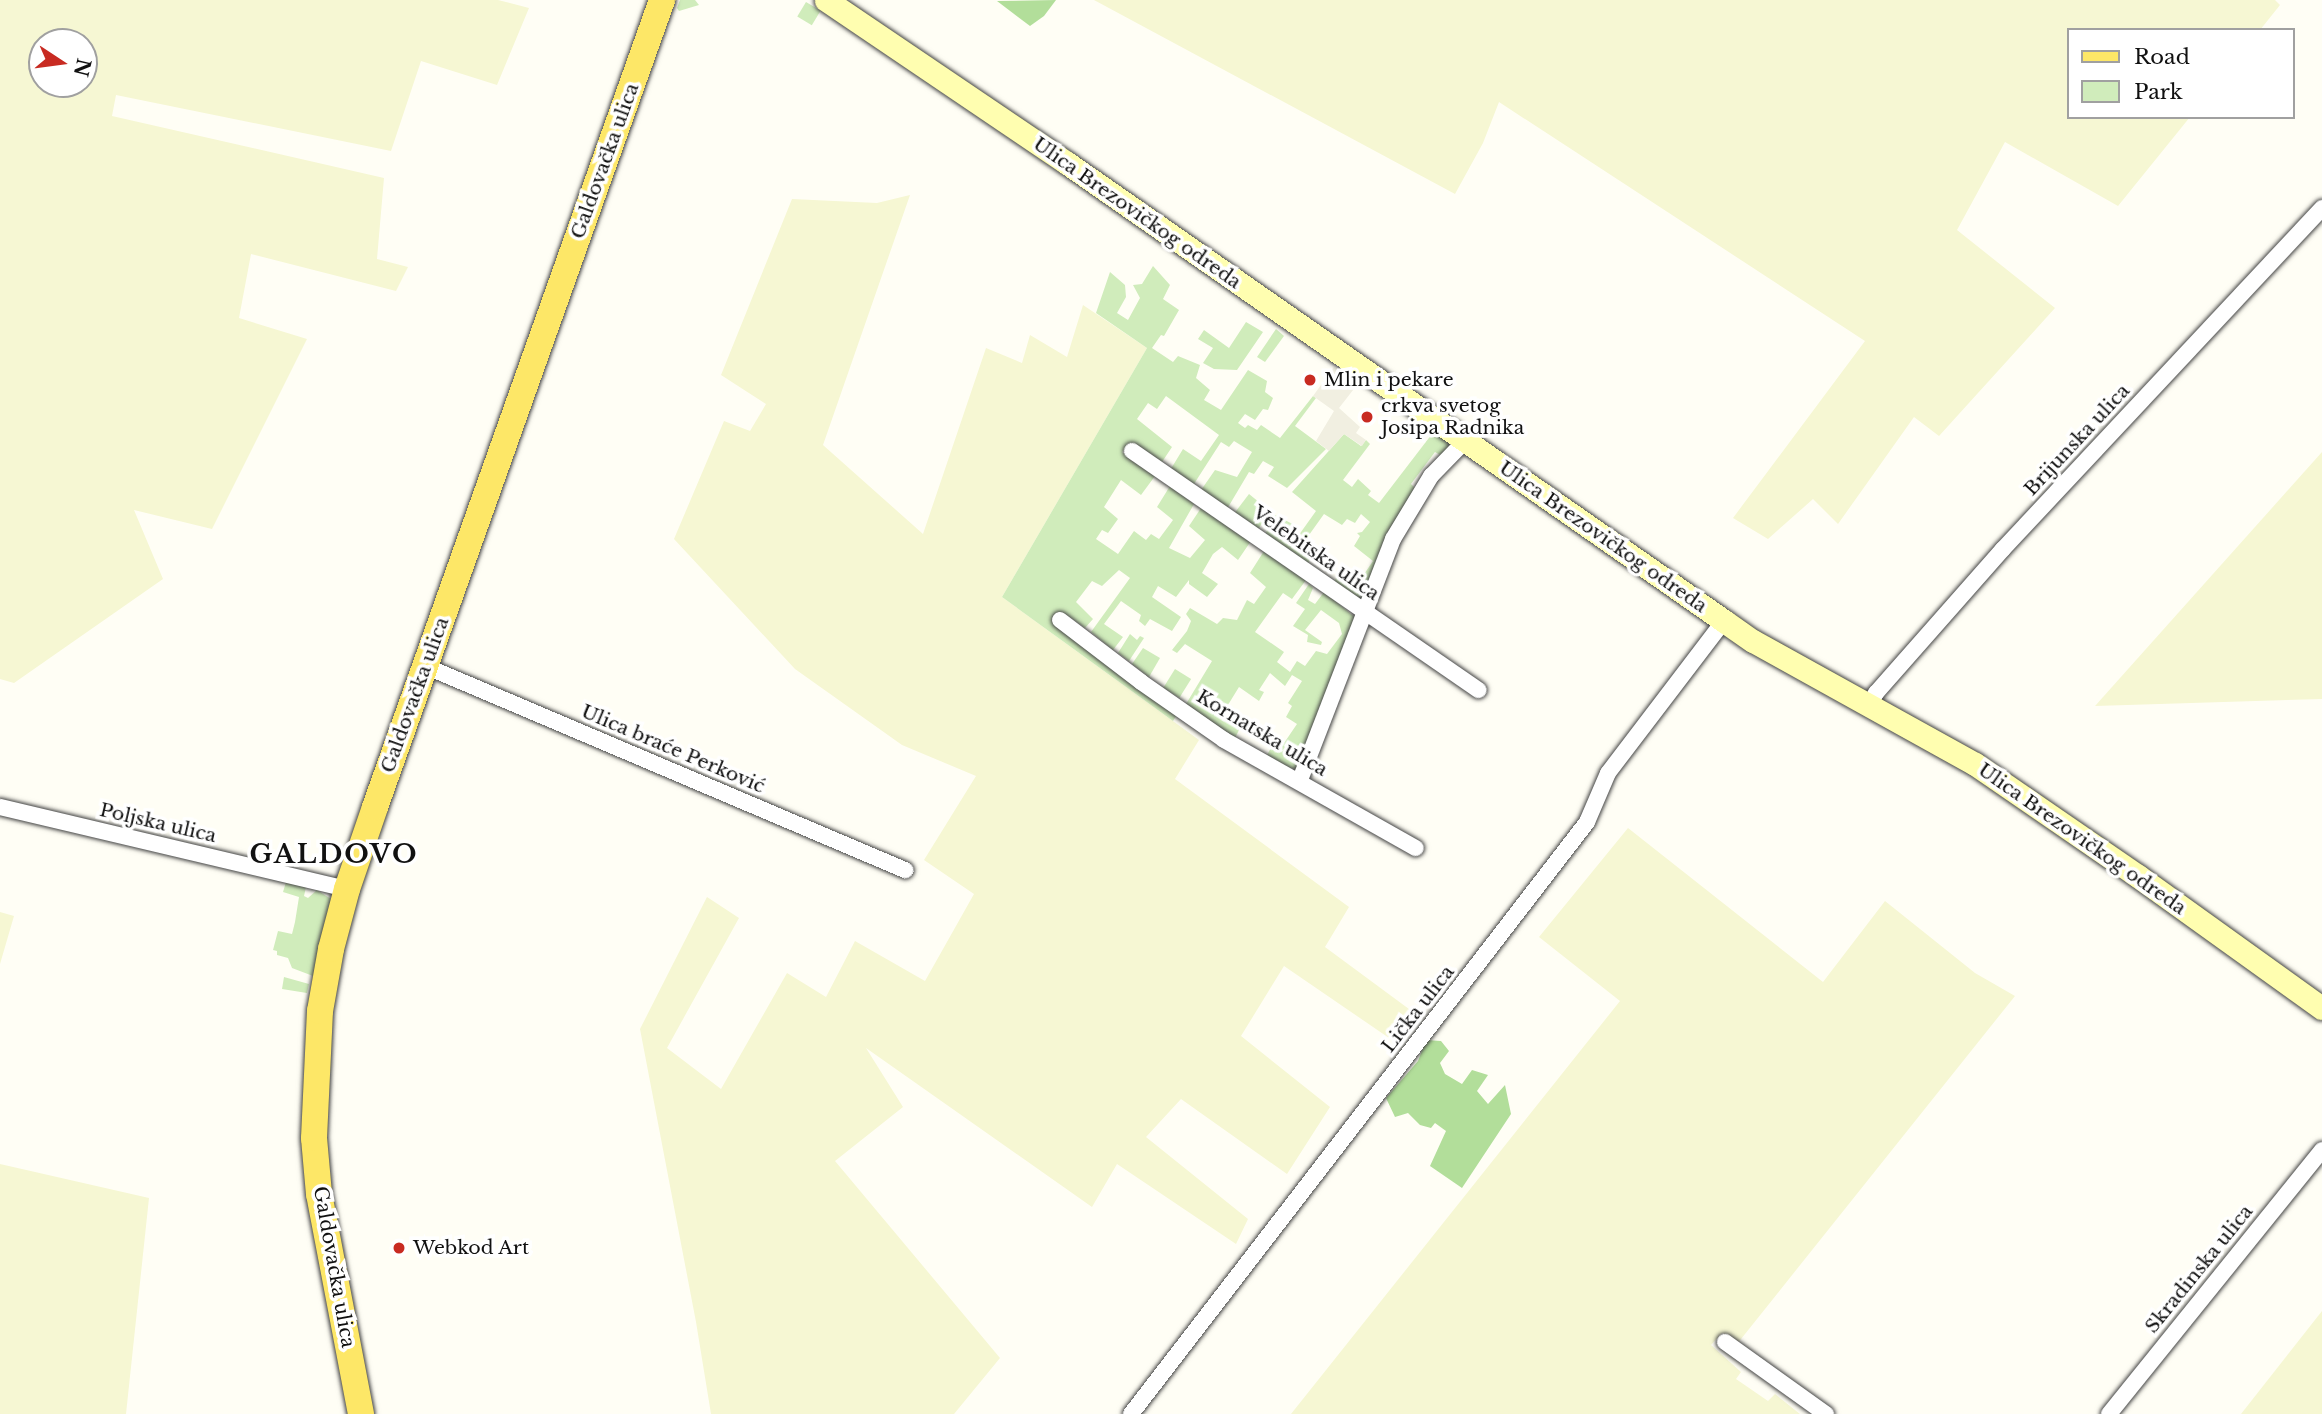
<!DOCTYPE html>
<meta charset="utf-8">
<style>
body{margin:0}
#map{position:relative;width:2322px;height:1414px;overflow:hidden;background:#fffef5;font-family:"Libre Baskerville",serif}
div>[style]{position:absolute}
.farmland>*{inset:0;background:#f6f7d3}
.green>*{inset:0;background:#d0ecbb;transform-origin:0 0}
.forest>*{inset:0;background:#b2de9a}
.plaza>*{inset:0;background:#f1efe1}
.roads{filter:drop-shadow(0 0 2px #444) drop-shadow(0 0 2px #444)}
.street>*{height:16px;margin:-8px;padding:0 8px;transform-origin:8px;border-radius:8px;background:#fff}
.secondary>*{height:23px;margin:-11.5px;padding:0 11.5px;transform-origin:11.5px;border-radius:11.5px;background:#fffeb0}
.primary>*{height:26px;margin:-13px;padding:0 13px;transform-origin:13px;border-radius:13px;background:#fde767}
.dots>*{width:19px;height:19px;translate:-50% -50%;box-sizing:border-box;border:4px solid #fff;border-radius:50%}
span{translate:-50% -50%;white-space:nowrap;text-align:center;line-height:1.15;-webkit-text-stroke:7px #fff;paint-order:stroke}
.street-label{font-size:19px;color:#111}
.poi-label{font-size:19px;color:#111}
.left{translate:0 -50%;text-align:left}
.district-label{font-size:26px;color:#111;font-weight:700;letter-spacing:2px}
.legend{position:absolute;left:2067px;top:28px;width:228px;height:91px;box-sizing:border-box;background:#fff;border:2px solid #a0a0a0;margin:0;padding:9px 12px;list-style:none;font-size:21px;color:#111}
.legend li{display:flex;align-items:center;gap:14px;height:35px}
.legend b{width:35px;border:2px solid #a0a0a0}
.north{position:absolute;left:28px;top:28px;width:70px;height:70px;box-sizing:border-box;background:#fff;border:2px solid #a0a0a0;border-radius:50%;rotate:103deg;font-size:19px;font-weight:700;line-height:28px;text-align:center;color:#111}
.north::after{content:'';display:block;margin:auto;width:24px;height:32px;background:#c82b22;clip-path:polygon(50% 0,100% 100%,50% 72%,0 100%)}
</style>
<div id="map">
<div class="farmland">
<i style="clip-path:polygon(evenodd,0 0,498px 0,529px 8px,497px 85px,421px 61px,391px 151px,116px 95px,112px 116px,384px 178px,377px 259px,408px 267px,396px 291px,251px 254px,239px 318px,307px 339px,212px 529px,134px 510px,163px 579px,14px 683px,0 679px,0 0,42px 42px,84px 42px,84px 84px,42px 84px,42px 42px)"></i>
<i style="clip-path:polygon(1094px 0,2275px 0,2280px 5px,2260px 30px,2068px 30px,2068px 117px,2190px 117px,2118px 206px,2005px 142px,1957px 230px,2055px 308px,1939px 436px,1914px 417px,1838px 524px,1813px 499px,1768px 539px,1733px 518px,1865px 341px,1499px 102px,1483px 143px,1455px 194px)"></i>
<i style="clip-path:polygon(910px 195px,823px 445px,923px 534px,986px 348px,1022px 363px,1030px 335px,1067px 357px,1083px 305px,1147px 348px,1002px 597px,1199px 740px,1175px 779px,1349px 907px,1325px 947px,1413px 1012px,1392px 1040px,1284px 966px,1241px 1036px,1330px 1107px,1287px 1174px,1181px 1099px,1146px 1137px,1248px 1219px,1236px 1244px,1117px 1164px,1092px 1207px,866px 1048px,903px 1107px,835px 1161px,1000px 1358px,954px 1414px,711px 1414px,696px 1322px,640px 1029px,707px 897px,739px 918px,667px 1048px,721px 1089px,787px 973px,826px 997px,855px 941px,925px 981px,974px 894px,924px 860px,976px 776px,902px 745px,795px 669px,674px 539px,724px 421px,750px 431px,766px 404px,721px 375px,792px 199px,877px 203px)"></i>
<i style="clip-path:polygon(2322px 452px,2322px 699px,2095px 706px)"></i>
<i style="clip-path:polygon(1628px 828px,1823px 982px,1885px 901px,1975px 973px,2015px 996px,1737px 1344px,1722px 1333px,1711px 1345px,1741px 1372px,1736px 1379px,1768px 1401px,1775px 1394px,1800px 1414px,1291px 1414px,1620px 1001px,1539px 937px)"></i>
<i style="clip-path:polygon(0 912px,14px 916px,0 964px)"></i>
<i style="clip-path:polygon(0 1164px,149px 1198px,126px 1414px,0 1414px)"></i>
<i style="clip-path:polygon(2322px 1311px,2322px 1414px,2241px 1414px)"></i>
</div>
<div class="green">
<i style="clip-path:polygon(680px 0,695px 0,699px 5px,679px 11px,677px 8px)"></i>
<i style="left:806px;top:2px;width:17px;height:17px;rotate:31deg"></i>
<i style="clip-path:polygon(1153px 266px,1170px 285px,1163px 299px,1179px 310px,1164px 336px,1161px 335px,1152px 348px,1173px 362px,1178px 356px,1200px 365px,1196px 378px,1210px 390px,1204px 400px,1221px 410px,1248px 370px,1267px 381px,1265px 392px,1273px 398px,1268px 410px,1263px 409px,1255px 420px,1245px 414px,1238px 423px,1245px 428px,1248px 425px,1257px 430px,1261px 425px,1280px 438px,1313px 396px,1316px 398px,1295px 426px,1326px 449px,1287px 488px,1268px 476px,1274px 467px,1263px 461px,1254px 474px,1249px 472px,1227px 509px,1199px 493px,1215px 470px,1237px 477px,1252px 452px,1234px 441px,1229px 447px,1221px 442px,1192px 487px,1169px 472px,1183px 449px,1201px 461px,1219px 435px,1166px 396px,1157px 409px,1148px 403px,1137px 419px,1172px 447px,1160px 465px,1131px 443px,1122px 452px,1155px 476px,1141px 495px,1121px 480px,1104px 507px,1118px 519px,1108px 533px,1102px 530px,1096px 539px,1118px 554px,1134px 531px,1146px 540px,1151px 534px,1159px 539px,1173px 520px,1157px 507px,1170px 486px,1194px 504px,1169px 548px,1190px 558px,1205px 540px,1189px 526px,1201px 508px,1251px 541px,1238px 560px,1222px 547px,1213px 554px,1202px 573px,1218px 584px,1207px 597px,1189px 584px,1189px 580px,1176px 597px,1158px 586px,1152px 597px,1181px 617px,1172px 631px,1150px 619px,1145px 626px,1139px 621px,1141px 615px,1121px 601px,1104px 624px,1123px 637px,1113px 650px,1091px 632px,1130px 578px,1119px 570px,1102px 586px,1092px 581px,1076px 602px,1093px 619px,1085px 628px,1067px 615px,1178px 713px,1173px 721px,1002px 597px,1147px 348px,1096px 313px,1110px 272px,1125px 285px,1126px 297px,1117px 313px,1128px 320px,1140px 298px,1133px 285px,1142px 284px)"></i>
<i style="clip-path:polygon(1246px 322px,1263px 332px,1237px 370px,1214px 369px,1203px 363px,1213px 348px,1198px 339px,1204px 330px,1229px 348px)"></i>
<i style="clip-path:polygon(1276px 329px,1284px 336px,1265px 362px,1257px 357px)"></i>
<i style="clip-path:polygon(1435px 430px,1450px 440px,1451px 448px,1442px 456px,1435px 452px,1411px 484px,1419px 492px,1363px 599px,1357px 600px,1332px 584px,1341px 572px,1358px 583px,1373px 561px,1354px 546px,1360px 536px,1357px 533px,1362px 532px,1370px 522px,1361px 514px,1355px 523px,1347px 519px,1342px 525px,1324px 514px,1304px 542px,1315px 551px,1306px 567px,1286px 553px,1316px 511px,1292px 492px,1344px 434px,1361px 446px,1366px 440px,1370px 444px,1343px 480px,1352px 487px,1358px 479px,1371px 491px,1368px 495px,1379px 503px)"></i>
<i style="clip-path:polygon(1249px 494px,1270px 511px,1257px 531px,1233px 515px)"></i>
<i style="left:1275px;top:515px;width:28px;height:24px;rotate:27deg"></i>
<i style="clip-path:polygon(1264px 551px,1306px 580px,1292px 599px,1283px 593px,1255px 632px,1284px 652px,1277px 662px,1290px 672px,1297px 661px,1305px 666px,1316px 651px,1327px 654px,1342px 634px,1339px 623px,1321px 610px,1305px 630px,1322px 642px,1321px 645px,1307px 642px,1308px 635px,1293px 626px,1305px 609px,1296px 603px,1309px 584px,1313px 588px,1308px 600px,1315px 604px,1324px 592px,1356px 618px,1297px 769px,1286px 767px,1266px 757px,1274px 742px,1282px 746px,1297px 724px,1286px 717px,1292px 706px,1288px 703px,1302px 681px,1292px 675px,1285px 686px,1270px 673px,1259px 690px,1264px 692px,1259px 701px,1239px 687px,1223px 713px,1242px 724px,1235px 738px,1186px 704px,1212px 661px,1185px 644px,1177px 653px,1172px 650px,1187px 631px,1191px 621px,1186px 614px,1190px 608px,1217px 624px,1223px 618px,1237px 620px,1247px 600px,1254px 604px,1266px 587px,1250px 573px)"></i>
<i style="clip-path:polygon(1130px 634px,1137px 640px,1140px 636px,1144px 638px,1129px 661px,1118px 653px)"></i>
<i style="clip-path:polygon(1143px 648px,1160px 658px,1149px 677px,1132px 664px)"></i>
<i style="left:1175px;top:669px;width:19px;height:22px;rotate:32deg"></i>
<i style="clip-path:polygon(286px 882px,306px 887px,304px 896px,308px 898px,317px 890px,331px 899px,313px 976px,292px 968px,288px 958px,277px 955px,277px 951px,273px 950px,278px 931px,292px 934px,295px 922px,299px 897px,283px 892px)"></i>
<i style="clip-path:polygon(284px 977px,309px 984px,307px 993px,282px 989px)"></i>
</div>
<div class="forest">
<i style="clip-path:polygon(1056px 0,1044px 16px,1030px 26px,997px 1px)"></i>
<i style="clip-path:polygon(1426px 1040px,1441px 1041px,1449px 1051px,1440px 1063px,1445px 1074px,1462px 1084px,1472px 1070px,1488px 1075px,1477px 1091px,1488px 1104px,1505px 1085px,1511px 1114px,1462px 1188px,1430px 1166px,1446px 1131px,1435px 1123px,1431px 1128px,1420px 1125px,1408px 1113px,1395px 1117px,1386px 1098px,1418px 1061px)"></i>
</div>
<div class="plaza">
<i style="clip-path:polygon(1334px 367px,1357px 385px,1339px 408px,1360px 427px,1356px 433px,1366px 440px,1362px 446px,1344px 434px,1329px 451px,1316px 441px,1334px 411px,1313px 396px)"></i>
</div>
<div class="roads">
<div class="street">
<i style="left:1132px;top:451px;width:421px;rotate:34.6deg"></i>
<i style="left:1060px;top:620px;width:102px;rotate:37.4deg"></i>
<i style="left:1141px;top:682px;width:101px;rotate:34.9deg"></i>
<i style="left:1224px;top:740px;width:220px;rotate:29.4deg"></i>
<i style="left:425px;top:666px;width:522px;rotate:23.03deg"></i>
<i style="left:1869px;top:706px;width:15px;rotate:-62deg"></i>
<i style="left:1876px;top:693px;width:192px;rotate:-48.6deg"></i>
<i style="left:2003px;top:549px;width:467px;rotate:-46.9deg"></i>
<i style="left:1300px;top:780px;width:258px;rotate:-68.9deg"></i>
<i style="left:1393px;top:539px;width:74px;rotate:-58.9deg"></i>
<i style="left:1431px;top:476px;width:49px;rotate:-45.8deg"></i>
<i style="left:0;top:807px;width:357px;rotate:13.3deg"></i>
<i style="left:1725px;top:1342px;width:124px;rotate:35.5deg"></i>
<i style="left:1131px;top:1414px;width:747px;rotate:-52.39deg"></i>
<i style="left:1587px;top:822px;width:53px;rotate:-66.8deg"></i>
<i style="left:1608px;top:773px;width:191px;rotate:-52.7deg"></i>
<i style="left:2109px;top:1414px;width:339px;rotate:-51.1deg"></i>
</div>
<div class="secondary">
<i style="left:826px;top:0;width:291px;rotate:34.1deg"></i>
<i style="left:1067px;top:163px;width:801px;rotate:34.88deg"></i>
<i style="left:1724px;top:621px;width:35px;rotate:35deg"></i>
<i style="left:1753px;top:641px;width:254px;rotate:29deg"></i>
<i style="left:1975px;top:764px;width:198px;rotate:34.5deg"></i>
<i style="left:2138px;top:876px;width:226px;rotate:35.7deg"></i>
</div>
<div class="primary">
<i style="left:361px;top:1414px;width:224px;rotate:-100.8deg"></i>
<i style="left:319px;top:1194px;width:56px;rotate:-95.1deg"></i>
<i style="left:314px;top:1138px;width:127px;rotate:-87.3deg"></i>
<i style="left:320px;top:1011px;width:63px;rotate:-79.9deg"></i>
<i style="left:331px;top:949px;width:62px;rotate:-75.1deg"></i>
<i style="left:347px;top:889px;width:87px;rotate:-71.1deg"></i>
<i style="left:375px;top:807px;width:857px;rotate:-70.42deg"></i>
</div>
</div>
<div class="dots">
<i style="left:1310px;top:380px;background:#c82b22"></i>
<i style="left:1367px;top:417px;background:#c82b22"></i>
<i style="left:399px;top:1248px;background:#c82b22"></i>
</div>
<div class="street-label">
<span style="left:605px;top:161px;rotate:-70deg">Galdovačka ulica</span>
<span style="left:1137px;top:213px;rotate:35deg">Ulica Brezovičkog odreda</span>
<span style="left:2077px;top:440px;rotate:-47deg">Brijunska ulica</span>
<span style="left:1603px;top:537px;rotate:35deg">Ulica Brezovičkog odreda</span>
<span style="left:1316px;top:553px;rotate:35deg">Velebitska ulica</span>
<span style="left:415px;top:695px;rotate:-70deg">Galdovačka ulica</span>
<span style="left:1262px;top:733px;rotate:31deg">Kornatska ulica</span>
<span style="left:673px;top:749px;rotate:23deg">Ulica braće Perković</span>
<span style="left:158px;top:823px;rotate:13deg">Poljska ulica</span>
<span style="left:2082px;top:839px;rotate:35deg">Ulica Brezovičkog odreda</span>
<span style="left:1418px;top:1009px;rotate:-52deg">Lička ulica</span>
<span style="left:334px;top:1267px;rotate:80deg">Galdovačka ulica</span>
<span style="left:2199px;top:1269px;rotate:-51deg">Skradinska ulica</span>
</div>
<div class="poi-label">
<span class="left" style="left:1324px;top:380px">Mlin i pekare</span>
<span class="left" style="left:1381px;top:417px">crkva svetog<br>Josipa Radnika</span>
<span class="left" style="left:413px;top:1248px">Webkod Art</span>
</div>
<div class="district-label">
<span style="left:334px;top:855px">GALDOVO</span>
</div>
<ul class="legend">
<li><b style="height:9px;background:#fde767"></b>Road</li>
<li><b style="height:19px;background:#d0ecbb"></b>Park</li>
</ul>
<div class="north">N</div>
</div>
